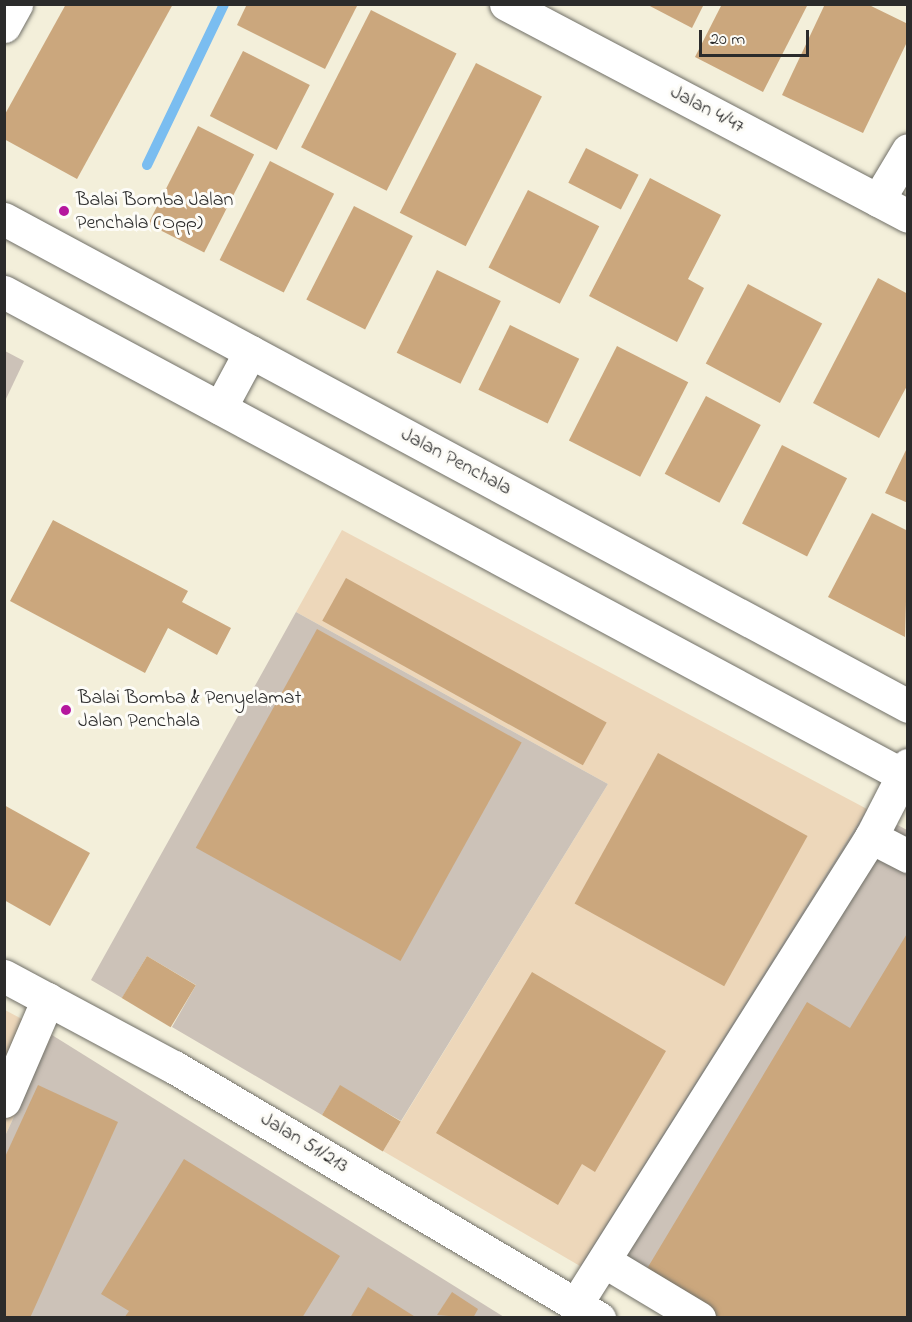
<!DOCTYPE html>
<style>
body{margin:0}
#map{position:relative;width:912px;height:1322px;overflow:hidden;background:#f3efda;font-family:"Indie Flower",sans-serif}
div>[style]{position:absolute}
.built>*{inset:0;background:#edd7ba}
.industrial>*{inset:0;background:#ccc2b8}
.stream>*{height:10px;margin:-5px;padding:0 5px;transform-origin:5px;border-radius:5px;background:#7abdf0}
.building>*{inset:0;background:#cba77d;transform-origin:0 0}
.roads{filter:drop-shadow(0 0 2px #717068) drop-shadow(0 0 2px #717068)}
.minor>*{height:33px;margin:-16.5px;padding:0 16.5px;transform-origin:16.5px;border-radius:16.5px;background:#fff}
.major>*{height:33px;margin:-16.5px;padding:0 16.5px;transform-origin:16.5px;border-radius:16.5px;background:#fff}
.dots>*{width:16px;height:16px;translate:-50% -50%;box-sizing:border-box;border:3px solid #fdfcf7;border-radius:50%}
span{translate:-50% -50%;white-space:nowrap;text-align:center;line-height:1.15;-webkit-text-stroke:6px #fdfcf7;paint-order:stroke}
.street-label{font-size:20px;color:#2b2b2b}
.poi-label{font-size:20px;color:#2b2b2b}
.left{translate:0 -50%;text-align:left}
.frame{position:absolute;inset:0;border:6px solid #2b2b2b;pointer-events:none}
.scale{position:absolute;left:699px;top:30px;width:110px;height:27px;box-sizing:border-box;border:3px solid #2b2b2b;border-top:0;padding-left:8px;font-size:18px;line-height:21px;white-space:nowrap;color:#2b2b2b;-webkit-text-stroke:4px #fdfcf7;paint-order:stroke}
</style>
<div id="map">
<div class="built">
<i style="clip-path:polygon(342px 530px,867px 809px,580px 1266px,383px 1151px,608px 784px,296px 612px)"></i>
<i style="clip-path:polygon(5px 1010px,52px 1035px,5px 1136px)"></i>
</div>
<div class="industrial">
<i style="clip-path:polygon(5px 351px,24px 361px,5px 401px)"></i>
<i style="clip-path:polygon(296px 612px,608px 784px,401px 1121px,340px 1086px,322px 1115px,172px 1027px,196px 985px,147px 956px,122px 998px,91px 980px)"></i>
<i style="clip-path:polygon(867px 809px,907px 830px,907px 1317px,668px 1317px,580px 1266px)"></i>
<i style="clip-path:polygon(52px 1035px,504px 1317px,5px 1318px,5px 1136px)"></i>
</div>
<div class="stream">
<i style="left:147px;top:165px;width:178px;rotate:-64.4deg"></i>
</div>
<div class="building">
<i style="clip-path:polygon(66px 4px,173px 4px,77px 179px,4px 139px,4px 116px)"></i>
<i style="clip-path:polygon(247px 4px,358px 4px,325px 69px,237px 25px)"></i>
<i style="clip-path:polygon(646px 4px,704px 4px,692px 28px)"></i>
<i style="clip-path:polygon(722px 4px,808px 4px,763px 92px,695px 57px)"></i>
<i style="clip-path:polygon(825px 4px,867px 4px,908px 24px,908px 40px,863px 133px,782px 95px)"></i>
<i style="left:371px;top:10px;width:96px;height:154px;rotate:27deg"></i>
<i style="left:243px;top:51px;width:75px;height:73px;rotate:27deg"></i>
<i style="left:476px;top:63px;width:74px;height:168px;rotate:27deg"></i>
<i style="left:198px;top:126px;width:63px;height:110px;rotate:27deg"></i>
<i style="left:586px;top:148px;width:59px;height:39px;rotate:27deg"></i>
<i style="left:270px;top:161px;width:72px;height:111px;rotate:27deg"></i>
<i style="clip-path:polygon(650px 178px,721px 215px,688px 279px,704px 288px,677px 342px,589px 296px)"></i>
<i style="left:528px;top:190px;width:80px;height:87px;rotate:27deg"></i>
<i style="left:354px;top:206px;width:66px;height:105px;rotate:27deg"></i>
<i style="left:437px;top:270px;width:71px;height:92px;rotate:26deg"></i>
<i style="clip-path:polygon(878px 278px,908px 294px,908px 384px,879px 438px,813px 403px)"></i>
<i style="left:748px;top:284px;width:84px;height:90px;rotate:28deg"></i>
<i style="left:510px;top:325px;width:77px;height:72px;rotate:26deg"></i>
<i style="left:617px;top:346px;width:80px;height:106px;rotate:27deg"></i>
<i style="left:706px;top:396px;width:62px;height:88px;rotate:28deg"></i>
<i style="left:782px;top:445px;width:73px;height:88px;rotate:27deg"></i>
<i style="clip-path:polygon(908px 446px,908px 503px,885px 493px)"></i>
<i style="clip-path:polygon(872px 513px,908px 531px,905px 637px,828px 597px)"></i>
<i style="clip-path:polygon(53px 520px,188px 591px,182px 602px,231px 628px,217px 655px,168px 628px,145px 673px,10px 601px)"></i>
<i style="left:346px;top:578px;width:298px;height:49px;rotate:29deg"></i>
<i style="left:317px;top:629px;width:234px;height:250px;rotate:29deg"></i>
<i style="left:658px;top:753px;width:171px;height:172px;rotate:29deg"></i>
<i style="clip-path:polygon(4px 805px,90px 853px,50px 926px,4px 900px)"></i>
<i style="clip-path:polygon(908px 932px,908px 1318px,720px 1318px,645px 1272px,807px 1002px,850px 1028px)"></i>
<i style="left:147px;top:956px;width:57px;height:49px;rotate:31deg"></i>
<i style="clip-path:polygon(532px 972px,666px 1051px,595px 1172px,582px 1164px,558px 1205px,436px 1133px)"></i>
<i style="clip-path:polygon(38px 1085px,118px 1122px,30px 1318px,4px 1318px,4px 1159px)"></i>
<i style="left:340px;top:1085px;width:71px;height:35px;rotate:31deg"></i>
<i style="clip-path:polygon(184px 1159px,340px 1256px,302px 1318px,124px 1318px,129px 1311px,101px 1294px)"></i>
<i style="clip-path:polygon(368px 1287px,417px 1318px,350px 1318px)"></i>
<i style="clip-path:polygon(452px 1292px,478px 1309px,473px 1318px,437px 1315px)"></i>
</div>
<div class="roads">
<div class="minor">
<i style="left:506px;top:4px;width:454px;rotate:27.8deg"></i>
<i style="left:4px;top:26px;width:25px;rotate:-61deg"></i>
<i style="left:878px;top:200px;width:58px;rotate:-59deg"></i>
<i style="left:871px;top:837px;width:42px;rotate:27.2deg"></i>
<i style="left:4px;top:976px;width:193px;rotate:28.2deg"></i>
<i style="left:174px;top:1067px;width:494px;rotate:30.6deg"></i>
<i style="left:4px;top:1101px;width:111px;rotate:-66.7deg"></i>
<i style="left:604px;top:1261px;width:111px;rotate:31deg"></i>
<i style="left:576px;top:1304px;width:552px;rotate:-57.72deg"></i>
<i style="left:871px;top:837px;width:81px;rotate:-62.8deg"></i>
</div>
<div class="major">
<i style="left:4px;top:219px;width:1027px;rotate:28.31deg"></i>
<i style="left:4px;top:292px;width:1026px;rotate:28.26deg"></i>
<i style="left:220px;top:408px;width:64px;rotate:-61.8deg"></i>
</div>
</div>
<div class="dots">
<i style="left:64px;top:211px;background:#b5179e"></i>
<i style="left:66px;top:710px;background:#b5179e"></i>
</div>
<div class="street-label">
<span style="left:707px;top:110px;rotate:28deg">Jalan 4/47</span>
<span style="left:456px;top:462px;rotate:28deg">Jalan Penchala</span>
<span style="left:304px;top:1143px;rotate:31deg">Jalan 51/213</span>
</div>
<div class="poi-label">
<span class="left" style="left:76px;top:212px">Balai Bomba Jalan<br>Penchala (Opp)</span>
<span class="left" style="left:78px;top:710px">Balai Bomba &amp; Penyelamat<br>Jalan Penchala</span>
</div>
<div class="frame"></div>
<div class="scale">20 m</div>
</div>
